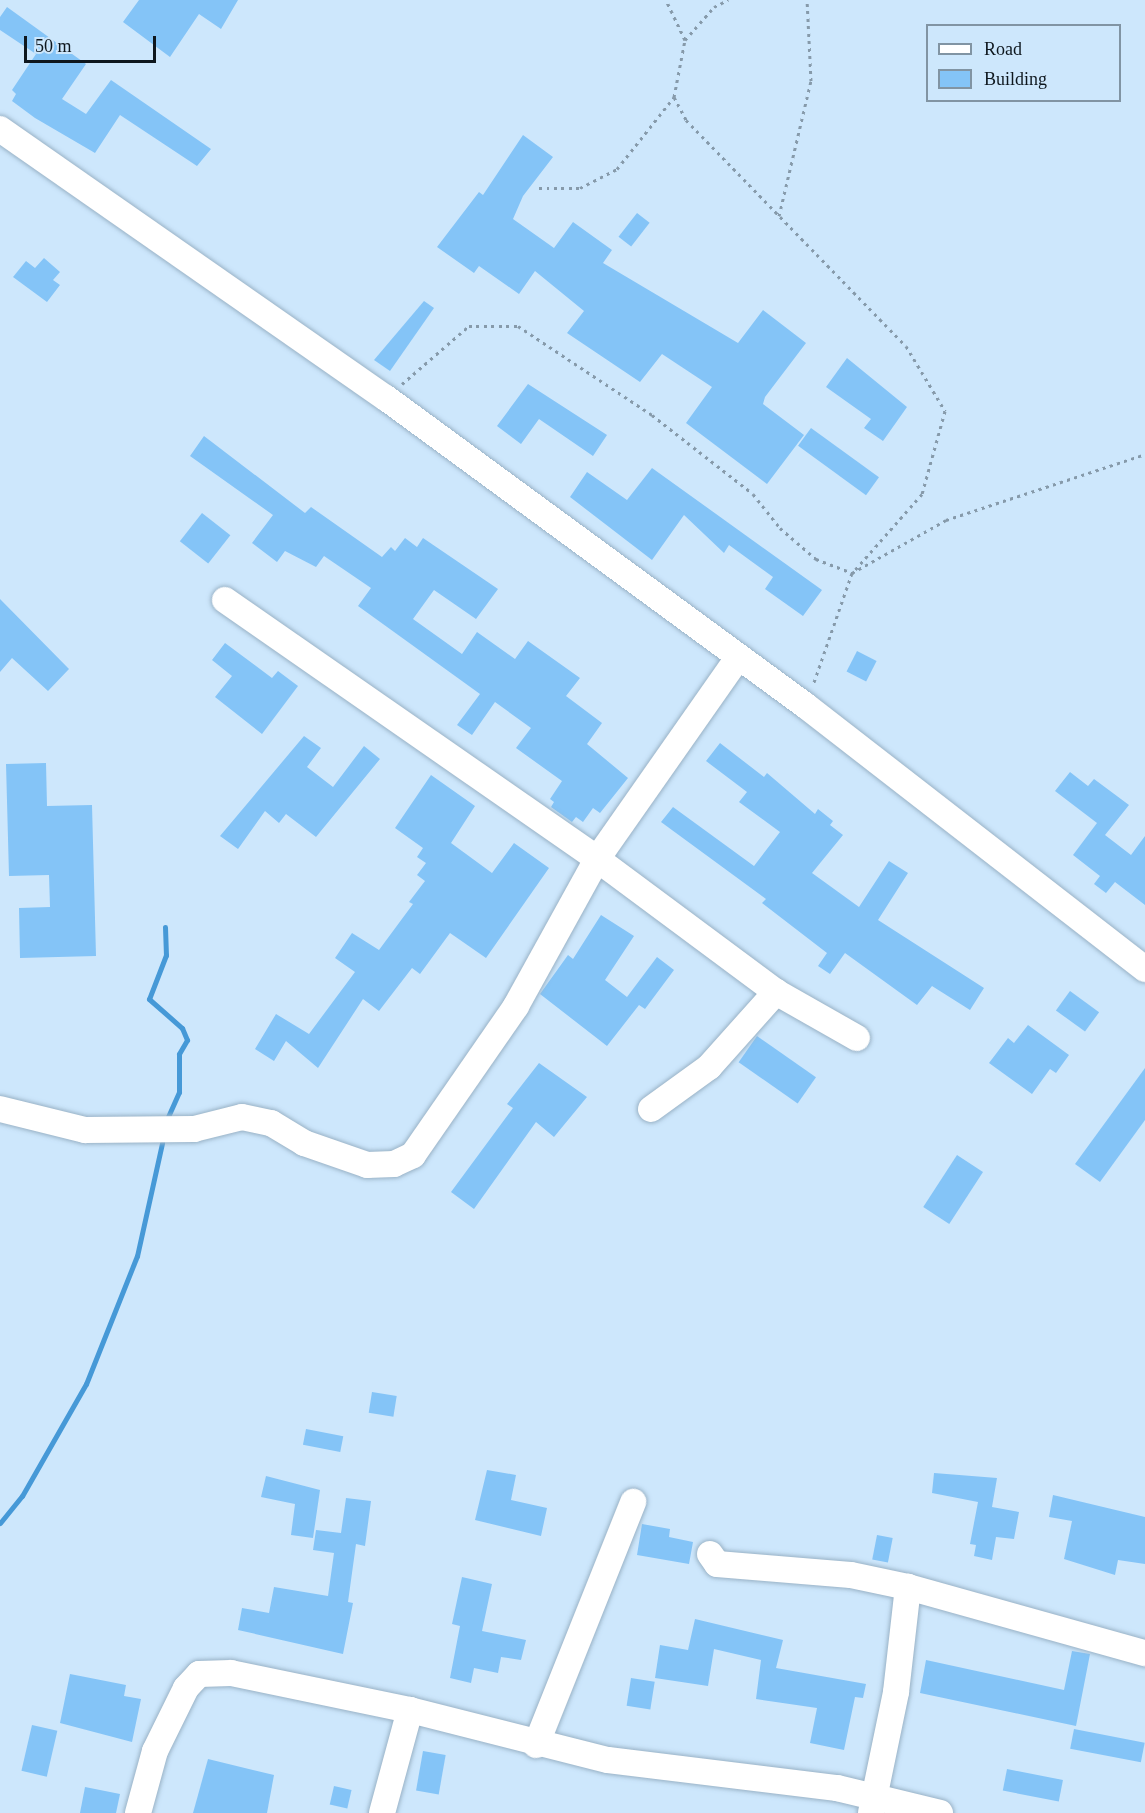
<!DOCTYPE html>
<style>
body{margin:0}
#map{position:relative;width:1145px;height:1813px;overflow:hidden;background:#cde7fc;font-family:"Times New Roman",serif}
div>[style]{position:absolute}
.stream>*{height:5px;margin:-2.5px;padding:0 2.5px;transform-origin:2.5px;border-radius:2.5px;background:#4699d7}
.building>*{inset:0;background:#84c4f7;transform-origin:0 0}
.path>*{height:3px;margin-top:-1.5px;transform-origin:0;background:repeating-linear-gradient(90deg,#869aaa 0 3px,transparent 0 7.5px)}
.roads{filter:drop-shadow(0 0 2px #99b2c6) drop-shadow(0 0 2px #99b2c6)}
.minor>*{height:26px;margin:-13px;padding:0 13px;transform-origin:13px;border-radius:13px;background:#fff}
span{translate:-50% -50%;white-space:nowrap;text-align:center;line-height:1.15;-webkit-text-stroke:4.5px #cde7fc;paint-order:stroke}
.legend{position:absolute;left:926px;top:24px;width:195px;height:78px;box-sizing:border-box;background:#cde7fc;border:2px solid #8194a3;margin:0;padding:8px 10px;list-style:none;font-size:18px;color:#0e171e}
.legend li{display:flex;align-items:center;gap:12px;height:30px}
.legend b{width:30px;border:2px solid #8194a3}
.scale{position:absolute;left:24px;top:36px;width:132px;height:27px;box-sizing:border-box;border:3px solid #0e171e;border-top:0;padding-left:8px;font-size:18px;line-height:21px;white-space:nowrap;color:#0e171e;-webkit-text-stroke:4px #cde7fc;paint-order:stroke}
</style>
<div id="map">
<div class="stream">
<i style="left:165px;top:927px;width:28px;rotate:88deg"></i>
<i style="left:166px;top:955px;width:47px;rotate:111.1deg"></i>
<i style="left:149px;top:999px;width:44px;rotate:41.3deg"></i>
<i style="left:182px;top:1028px;width:13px;rotate:67deg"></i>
<i style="left:187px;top:1040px;width:16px;rotate:120deg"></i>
<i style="left:179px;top:1054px;width:38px;rotate:90deg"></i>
<i style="left:179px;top:1092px;width:32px;rotate:114deg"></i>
<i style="left:0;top:1523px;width:35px;rotate:-51deg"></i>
<i style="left:22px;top:1496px;width:129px;rotate:-60.3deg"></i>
<i style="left:86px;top:1384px;width:138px;rotate:-68.3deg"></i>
<i style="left:137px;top:1256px;width:116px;rotate:-77.5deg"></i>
</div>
<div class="building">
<i style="clip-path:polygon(139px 0,238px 0,221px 29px,199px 14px,170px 57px,123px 22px)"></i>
<i style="clip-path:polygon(7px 7px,86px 64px,62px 99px,86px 114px,111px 80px,211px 149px,197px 166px,120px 115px,95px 153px,35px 118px,12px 101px,16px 94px,12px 90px,36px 54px,0 30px,0 17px)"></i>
<i style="clip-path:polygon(523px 135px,553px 157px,523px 196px,513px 219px,554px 248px,573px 222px,612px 250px,603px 263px,738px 343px,763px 310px,806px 343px,765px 397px,763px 404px,804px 435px,767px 484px,686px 423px,712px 387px,662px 354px,640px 382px,567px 333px,584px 311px,535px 271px,519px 294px,479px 266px,474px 273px,437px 247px,479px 192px,483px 195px)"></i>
<i style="left:637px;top:213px;width:16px;height:30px;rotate:38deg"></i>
<i style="clip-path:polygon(44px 258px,60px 272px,53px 280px,60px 285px,47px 302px,13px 277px,26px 261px,35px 268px)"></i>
<i style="clip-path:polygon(424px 301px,434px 308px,390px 371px,374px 360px)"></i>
<i style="clip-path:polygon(847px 358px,907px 407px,883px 441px,864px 428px,871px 419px,826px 387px)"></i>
<i style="clip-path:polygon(528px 384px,607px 435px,593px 456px,539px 419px,521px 444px,497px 426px)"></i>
<i style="left:811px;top:428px;width:84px;height:22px;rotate:36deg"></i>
<i style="clip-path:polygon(204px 436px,305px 513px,311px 507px,382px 557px,391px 547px,395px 551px,405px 538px,417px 547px,423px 538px,498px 589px,476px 619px,434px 590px,413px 619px,462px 654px,477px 632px,515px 659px,528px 641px,580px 678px,566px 696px,602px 723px,587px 744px,628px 778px,600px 813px,593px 808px,583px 822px,576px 817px,572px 822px,551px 807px,554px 802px,550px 799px,562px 781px,516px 748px,531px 728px,495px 702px,472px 735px,457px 725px,480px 694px,358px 606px,371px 588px,324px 556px,316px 567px,285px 551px,277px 562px,252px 543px,273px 515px,190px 456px)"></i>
<i style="clip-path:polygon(652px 468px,822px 590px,803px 616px,765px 589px,773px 577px,729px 545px,724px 553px,684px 515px,652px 560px,570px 497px,587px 472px,627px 500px)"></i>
<i style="left:202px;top:513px;width:36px;height:36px;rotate:38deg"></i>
<i style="clip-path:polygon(0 599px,69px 669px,48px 691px,12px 658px,0 672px)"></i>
<i style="clip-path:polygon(225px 643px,272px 678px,278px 671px,298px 686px,262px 734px,215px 697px,232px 676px,212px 660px)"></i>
<i style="left:857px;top:651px;width:22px;height:23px;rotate:27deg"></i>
<i style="clip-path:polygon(304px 736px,321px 748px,307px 767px,333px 787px,364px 746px,380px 759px,316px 837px,286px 814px,279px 823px,265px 811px,238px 849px,220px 836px)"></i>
<i style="clip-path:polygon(720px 743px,764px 777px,767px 773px,815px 814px,818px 809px,833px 821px,830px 825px,843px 835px,812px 873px,859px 907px,889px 861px,908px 873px,878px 920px,984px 988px,970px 1010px,932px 986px,917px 1005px,845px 953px,830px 974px,818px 966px,827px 953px,762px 903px,766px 899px,661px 822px,673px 807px,754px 866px,780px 832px,739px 802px,747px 792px,706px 761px)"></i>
<i style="clip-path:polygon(46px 763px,47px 806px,92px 805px,96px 956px,20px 958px,19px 908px,50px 907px,49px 875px,9px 876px,6px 764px)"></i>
<i style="clip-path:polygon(1070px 772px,1088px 786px,1094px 779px,1129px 805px,1105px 835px,1131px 855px,1145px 836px,1145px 905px,1115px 882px,1106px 893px,1094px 884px,1100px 876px,1073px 855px,1097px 823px,1055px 791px)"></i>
<i style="clip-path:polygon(431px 775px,475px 806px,451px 843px,492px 873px,514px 843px,549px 868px,486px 958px,450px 933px,420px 974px,412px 968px,379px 1011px,363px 999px,318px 1068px,286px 1041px,274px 1061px,255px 1049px,276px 1014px,309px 1034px,355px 972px,335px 958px,352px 933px,379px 950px,413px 904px,409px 902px,425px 881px,417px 875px,426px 863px,417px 857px,423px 848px,395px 828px)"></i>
<i style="clip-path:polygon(601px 915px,634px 936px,605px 980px,627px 997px,657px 957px,674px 970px,645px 1009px,639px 1005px,607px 1046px,540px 994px,568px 955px,573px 959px)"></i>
<i style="left:1070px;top:991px;width:36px;height:24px;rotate:36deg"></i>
<i style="clip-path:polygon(1028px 1025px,1069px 1055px,1056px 1073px,1050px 1069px,1032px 1094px,989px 1063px,1008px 1038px,1014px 1043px)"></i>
<i style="left:757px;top:1036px;width:72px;height:32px;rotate:35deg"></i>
<i style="clip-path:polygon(539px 1063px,587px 1097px,554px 1137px,536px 1122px,474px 1209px,451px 1192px,513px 1108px,507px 1104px)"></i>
<i style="clip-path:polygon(1145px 1068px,1145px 1120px,1100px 1182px,1075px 1164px)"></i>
<i style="left:957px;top:1155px;width:31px;height:62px;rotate:33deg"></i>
<i style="left:372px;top:1392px;width:25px;height:21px;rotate:9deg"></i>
<i style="left:306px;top:1429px;width:38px;height:16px;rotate:11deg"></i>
<i style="clip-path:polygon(487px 1470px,516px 1475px,511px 1500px,547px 1508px,541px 1536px,475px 1520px)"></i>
<i style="clip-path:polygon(934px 1473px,997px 1478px,992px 1507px,1019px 1512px,1014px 1539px,996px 1537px,992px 1560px,974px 1556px,976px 1545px,970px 1544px,978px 1502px,932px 1493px)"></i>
<i style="clip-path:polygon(266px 1476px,320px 1490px,313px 1538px,291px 1535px,295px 1504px,261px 1497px)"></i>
<i style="clip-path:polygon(1053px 1495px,1145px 1517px,1145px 1564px,1118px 1560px,1115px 1575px,1064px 1559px,1072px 1521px,1049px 1517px)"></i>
<i style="clip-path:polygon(346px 1498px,371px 1501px,365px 1546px,356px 1544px,348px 1602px,353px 1603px,343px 1654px,238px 1630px,242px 1608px,269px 1613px,274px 1587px,328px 1596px,334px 1553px,313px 1550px,316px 1530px,341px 1533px)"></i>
<i style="clip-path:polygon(642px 1524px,670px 1529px,669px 1537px,693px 1542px,689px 1564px,637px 1555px)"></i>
<i style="left:877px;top:1535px;width:16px;height:25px;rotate:11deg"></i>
<i style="clip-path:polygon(462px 1577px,492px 1584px,482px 1631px,526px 1640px,521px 1660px,501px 1657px,498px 1673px,474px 1668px,471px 1683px,450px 1678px,460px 1626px,452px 1624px)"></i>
<i style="clip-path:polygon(695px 1619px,783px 1640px,776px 1668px,866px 1684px,863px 1698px,855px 1697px,844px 1750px,810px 1743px,817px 1708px,756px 1699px,761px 1660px,714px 1649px,708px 1686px,655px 1678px,660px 1645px,688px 1650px)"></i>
<i style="clip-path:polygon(1072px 1651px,1090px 1654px,1076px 1726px,920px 1693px,926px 1660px,1064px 1690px)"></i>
<i style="clip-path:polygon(70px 1674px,126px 1685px,124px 1696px,141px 1699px,132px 1742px,60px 1723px)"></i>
<i style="left:631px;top:1678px;width:24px;height:28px;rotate:9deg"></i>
<i style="left:32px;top:1725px;width:26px;height:47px;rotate:13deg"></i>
<i style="left:1074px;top:1729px;width:72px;height:20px;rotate:11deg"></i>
<i style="left:423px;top:1751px;width:23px;height:40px;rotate:10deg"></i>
<i style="clip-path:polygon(208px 1759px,274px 1775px,267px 1813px,193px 1813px)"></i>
<i style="left:1007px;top:1769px;width:57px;height:22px;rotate:11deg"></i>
<i style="left:334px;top:1786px;width:18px;height:19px;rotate:13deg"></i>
<i style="clip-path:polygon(85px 1787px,120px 1794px,116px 1813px,80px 1813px)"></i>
</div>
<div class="path">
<i style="left:685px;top:40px;width:44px;rotate:-48.7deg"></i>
<i style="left:714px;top:7px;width:16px;rotate:-27deg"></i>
<i style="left:674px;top:97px;width:26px;rotate:62deg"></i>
<i style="left:686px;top:120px;width:315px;rotate:45.8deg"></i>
<i style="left:906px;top:346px;width:76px;rotate:59deg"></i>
<i style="left:945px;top:411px;width:86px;rotate:105.5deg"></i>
<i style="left:922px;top:494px;width:106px;rotate:131.5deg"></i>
<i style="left:852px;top:573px;width:119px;rotate:109.2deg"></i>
<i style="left:539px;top:188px;width:41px"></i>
<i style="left:580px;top:188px;width:42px;rotate:-27.2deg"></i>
<i style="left:617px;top:169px;width:92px;rotate:-51.6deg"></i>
<i style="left:674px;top:97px;width:58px;rotate:-79.1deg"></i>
<i style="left:685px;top:40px;width:44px;rotate:-115.4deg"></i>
<i style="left:779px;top:216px;width:139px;rotate:-76.7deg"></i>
<i style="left:811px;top:81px;width:81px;rotate:-92.8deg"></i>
<i style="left:402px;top:384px;width:89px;rotate:-40.9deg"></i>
<i style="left:469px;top:326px;width:49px"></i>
<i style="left:518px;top:326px;width:161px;rotate:33.6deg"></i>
<i style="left:652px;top:415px;width:128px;rotate:38deg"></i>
<i style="left:753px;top:494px;width:43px;rotate:51.5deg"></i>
<i style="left:780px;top:528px;width:48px;rotate:40.7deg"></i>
<i style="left:816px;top:559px;width:39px;rotate:21deg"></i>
<i style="left:852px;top:573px;width:108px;rotate:-29.4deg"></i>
<i style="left:946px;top:520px;width:210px;rotate:-18.3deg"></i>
</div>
<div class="roads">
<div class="minor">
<i style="left:0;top:129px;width:470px;rotate:34.9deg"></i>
<i style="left:386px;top:398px;width:521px;rotate:36.25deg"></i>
<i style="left:806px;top:706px;width:429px;rotate:37.8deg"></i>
<i style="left:225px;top:600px;width:453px;rotate:34.8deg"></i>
<i style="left:597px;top:859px;width:223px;rotate:36.6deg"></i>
<i style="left:776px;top:992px;width:93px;rotate:29.6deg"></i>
<i style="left:0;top:1109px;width:88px;rotate:13.9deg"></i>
<i style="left:85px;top:1130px;width:109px;rotate:-0.5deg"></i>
<i style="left:194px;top:1129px;width:49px;rotate:-14deg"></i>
<i style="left:242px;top:1117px;width:30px;rotate:12deg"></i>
<i style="left:271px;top:1123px;width:39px;rotate:31deg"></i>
<i style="left:304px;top:1143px;width:67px;rotate:19.2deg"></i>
<i style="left:367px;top:1165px;width:27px;rotate:-2deg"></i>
<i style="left:394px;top:1164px;width:21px;rotate:-25deg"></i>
<i style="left:413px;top:1155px;width:181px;rotate:-55.3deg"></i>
<i style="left:516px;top:1006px;width:168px;rotate:-61.1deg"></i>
<i style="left:597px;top:859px;width:246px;rotate:-55deg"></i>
<i style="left:651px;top:1109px;width:72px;rotate:-35.9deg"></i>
<i style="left:709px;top:1067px;width:101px;rotate:-48.2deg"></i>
<i style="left:710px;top:1554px;width:12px;rotate:55deg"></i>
<i style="left:717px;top:1564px;width:134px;rotate:4.7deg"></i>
<i style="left:851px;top:1575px;width:58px;rotate:11.9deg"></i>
<i style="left:908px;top:1587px;width:246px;rotate:15.6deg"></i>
<i style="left:536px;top:1745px;width:262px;rotate:-68.2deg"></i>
<i style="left:138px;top:1813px;width:64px;rotate:-74.7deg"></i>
<i style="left:155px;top:1751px;width:70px;rotate:-63.8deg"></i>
<i style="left:186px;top:1688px;width:19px;rotate:-47deg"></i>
<i style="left:199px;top:1674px;width:32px;rotate:-2deg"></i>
<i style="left:231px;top:1673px;width:183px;rotate:11.7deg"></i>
<i style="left:410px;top:1710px;width:204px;rotate:14.2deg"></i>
<i style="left:608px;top:1760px;width:231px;rotate:7deg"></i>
<i style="left:837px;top:1788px;width:106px;rotate:13.6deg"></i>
<i style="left:382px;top:1813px;width:107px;rotate:-74.8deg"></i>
<i style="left:871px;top:1813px;width:124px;rotate:-78.3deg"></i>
<i style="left:896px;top:1692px;width:106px;rotate:-83.5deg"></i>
</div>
</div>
<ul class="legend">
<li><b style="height:8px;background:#fff"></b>Road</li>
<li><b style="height:16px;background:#84c4f7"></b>Building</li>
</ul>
<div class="scale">50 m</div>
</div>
